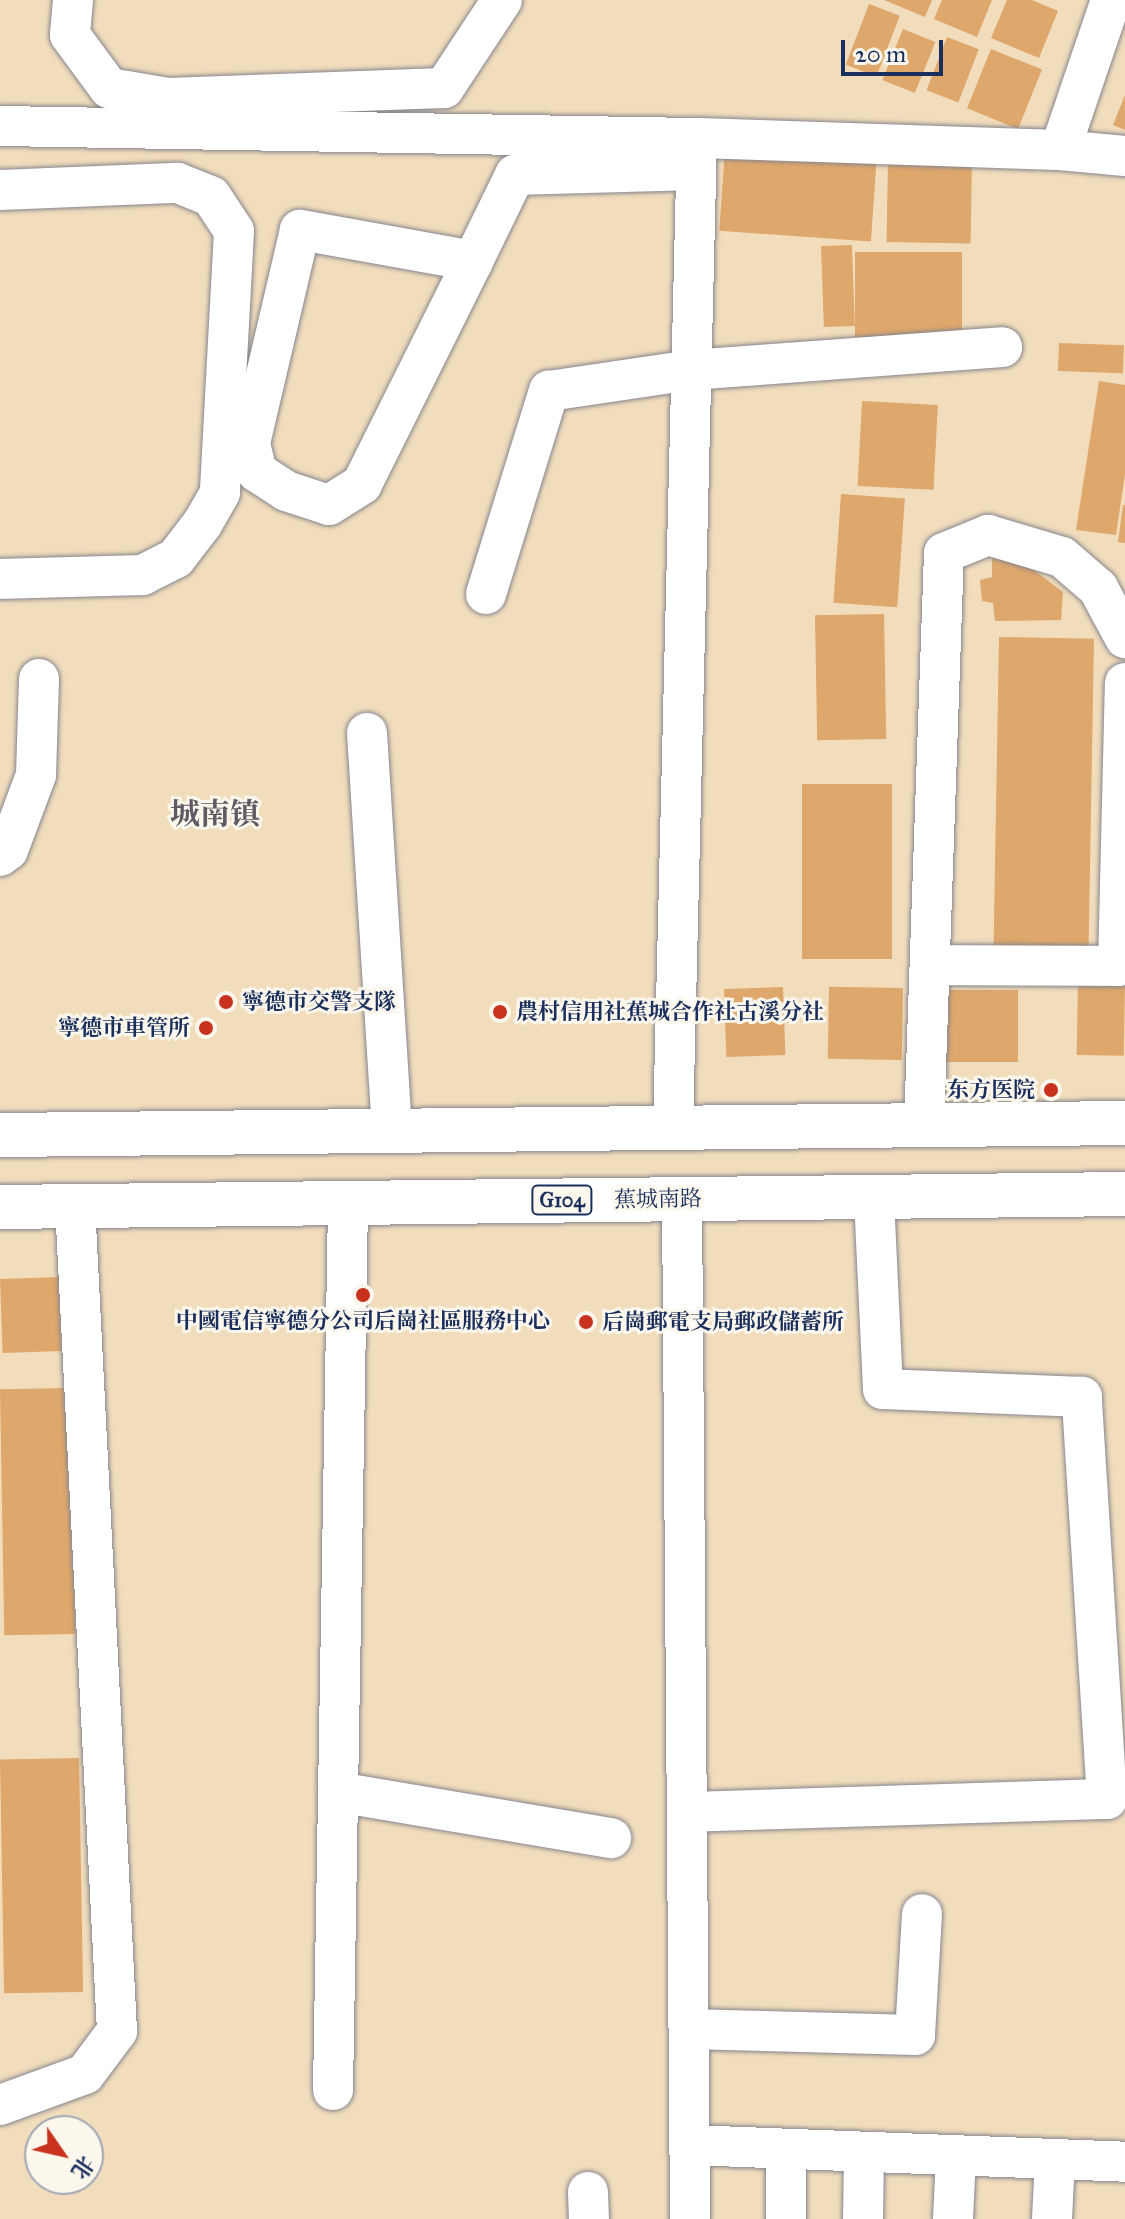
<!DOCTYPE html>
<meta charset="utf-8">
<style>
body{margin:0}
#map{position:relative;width:1125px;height:2219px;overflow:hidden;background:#f1dcbc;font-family:"IM FELL Great Primer","Noto Serif SC",serif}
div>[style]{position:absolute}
.building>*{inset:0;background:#dea76c;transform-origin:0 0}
.roads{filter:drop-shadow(0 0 2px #86868d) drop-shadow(0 0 2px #86868d)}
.street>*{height:40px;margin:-20px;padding:0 20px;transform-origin:20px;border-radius:20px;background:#fff}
.highway>*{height:44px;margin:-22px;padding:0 22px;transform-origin:22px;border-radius:22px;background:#fff}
.dots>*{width:22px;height:22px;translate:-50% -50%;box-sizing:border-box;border:4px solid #fbf7ec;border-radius:50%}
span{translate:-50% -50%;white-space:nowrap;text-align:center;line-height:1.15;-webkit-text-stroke:6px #fbf7ec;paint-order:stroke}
.shield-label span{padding:2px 6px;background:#fbf7ec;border:2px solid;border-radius:6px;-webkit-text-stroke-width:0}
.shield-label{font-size:20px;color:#1b2f5e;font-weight:700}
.poi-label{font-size:22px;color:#1b2f5e;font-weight:700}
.left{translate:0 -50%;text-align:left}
.right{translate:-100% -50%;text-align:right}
.street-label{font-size:22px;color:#1b2f5e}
.district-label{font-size:30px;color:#5f5963;font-weight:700}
.north{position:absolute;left:24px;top:2115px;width:80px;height:80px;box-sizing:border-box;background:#fbf7ec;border:2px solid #a1a7b3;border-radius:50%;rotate:124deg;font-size:22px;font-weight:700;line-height:32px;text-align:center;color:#1b2f5e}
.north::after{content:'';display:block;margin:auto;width:28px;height:36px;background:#c8321e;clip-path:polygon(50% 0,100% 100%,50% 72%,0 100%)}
.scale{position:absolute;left:841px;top:40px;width:102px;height:36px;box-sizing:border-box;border:4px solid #1b2f5e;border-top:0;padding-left:10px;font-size:24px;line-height:28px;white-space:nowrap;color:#1b2f5e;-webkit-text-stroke:6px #fbf7ec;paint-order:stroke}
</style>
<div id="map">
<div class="building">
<i style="clip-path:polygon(884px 0,932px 0,925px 17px)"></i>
<i style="clip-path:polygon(942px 0,992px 0,977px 37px,934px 19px)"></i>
<i style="clip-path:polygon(1007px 0,1032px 0,1058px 11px,1039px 58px,991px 38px)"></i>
<i style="left:869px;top:4px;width:33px;height:65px;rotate:21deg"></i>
<i style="left:903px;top:29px;width:35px;height:55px;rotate:22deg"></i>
<i style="left:947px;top:37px;width:34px;height:57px;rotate:21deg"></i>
<i style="left:991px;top:49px;width:55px;height:64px;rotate:22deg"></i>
<i style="clip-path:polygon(1125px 95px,1125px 130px,1113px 125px)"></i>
<i style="left:725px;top:149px;width:152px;height:82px;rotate:4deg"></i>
<i style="left:888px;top:160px;width:84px;height:82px;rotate:1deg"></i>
<i style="left:852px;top:245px;width:81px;height:31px;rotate:88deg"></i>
<i style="left:855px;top:252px;width:107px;height:85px"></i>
<i style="left:1059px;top:343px;width:65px;height:28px;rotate:2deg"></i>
<i style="clip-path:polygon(1099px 381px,1125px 385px,1125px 474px,1116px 535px,1076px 530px)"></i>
<i style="left:862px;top:401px;width:76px;height:85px;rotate:3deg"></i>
<i style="left:841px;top:494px;width:64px;height:109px;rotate:4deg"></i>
<i style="clip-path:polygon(1123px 505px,1125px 505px,1125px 543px,1118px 542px)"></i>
<i style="clip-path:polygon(992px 548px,1006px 549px,1063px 592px,1061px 620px,995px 621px,993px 603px,982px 601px,980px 580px,992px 577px)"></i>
<i style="left:884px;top:614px;width:125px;height:69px;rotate:89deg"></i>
<i style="left:999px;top:637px;width:95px;height:315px;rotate:1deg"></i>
<i style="left:892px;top:784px;width:175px;height:90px;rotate:90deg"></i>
<i style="left:1078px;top:982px;width:47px;height:73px;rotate:1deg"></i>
<i style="left:783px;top:987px;width:68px;height:59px;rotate:88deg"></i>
<i style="left:903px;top:988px;width:72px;height:74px;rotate:91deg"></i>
<i style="left:941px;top:990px;width:77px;height:72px"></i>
<i style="left:59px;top:1277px;width:74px;height:59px;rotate:88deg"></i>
<i style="left:71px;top:1388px;width:246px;height:71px;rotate:89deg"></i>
<i style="left:79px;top:1758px;width:234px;height:79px;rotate:89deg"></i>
</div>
<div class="roads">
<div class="street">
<i style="left:73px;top:0;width:35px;rotate:95deg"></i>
<i style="left:70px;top:35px;width:66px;rotate:53.7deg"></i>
<i style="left:109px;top:88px;width:60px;rotate:9.6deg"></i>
<i style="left:168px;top:98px;width:276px;rotate:-2.1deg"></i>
<i style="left:444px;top:88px;width:105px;rotate:-56.6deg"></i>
<i style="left:0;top:126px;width:697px;rotate:0.99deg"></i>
<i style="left:697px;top:138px;width:990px;rotate:91.39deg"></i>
<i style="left:697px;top:138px;width:363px;rotate:1.9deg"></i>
<i style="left:1060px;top:150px;width:158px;rotate:-71.2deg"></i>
<i style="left:1060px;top:150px;width:65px;rotate:5.3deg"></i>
<i style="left:0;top:190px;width:178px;rotate:-2.3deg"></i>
<i style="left:178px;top:183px;width:35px;rotate:22deg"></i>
<i style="left:211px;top:196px;width:42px;rotate:56.7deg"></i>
<i style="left:234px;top:231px;width:262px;rotate:93.1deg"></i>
<i style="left:220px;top:493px;width:36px;rotate:120deg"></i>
<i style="left:202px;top:524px;width:43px;rotate:127.4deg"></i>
<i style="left:176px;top:558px;width:38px;rotate:153deg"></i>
<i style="left:142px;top:575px;width:142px;rotate:178.4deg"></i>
<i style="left:473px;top:261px;width:176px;rotate:-169.8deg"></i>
<i style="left:300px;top:230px;width:220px;rotate:103.2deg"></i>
<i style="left:250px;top:444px;width:29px;rotate:76deg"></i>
<i style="left:257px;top:472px;width:35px;rotate:33deg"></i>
<i style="left:286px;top:491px;width:45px;rotate:18deg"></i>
<i style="left:329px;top:505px;width:39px;rotate:-32deg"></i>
<i style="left:362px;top:484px;width:249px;rotate:-63.5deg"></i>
<i style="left:473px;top:261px;width:96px;rotate:-64deg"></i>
<i style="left:515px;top:175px;width:181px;rotate:-1.6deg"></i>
<i style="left:486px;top:594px;width:213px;rotate:-72.8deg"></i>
<i style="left:549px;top:391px;width:144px;rotate:-8.4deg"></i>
<i style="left:691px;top:370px;width:312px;rotate:-4.2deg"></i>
<i style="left:367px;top:733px;width:399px;rotate:86.4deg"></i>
<i style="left:0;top:856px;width:10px;rotate:-37deg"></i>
<i style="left:8px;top:850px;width:80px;rotate:-69.5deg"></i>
<i style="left:36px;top:775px;width:96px;rotate:-88.2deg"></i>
<i style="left:930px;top:965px;width:188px;rotate:0.3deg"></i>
<i style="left:1118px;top:966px;width:283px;rotate:-88.6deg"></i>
<i style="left:924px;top:1125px;width:572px;rotate:-88deg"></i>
<i style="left:944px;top:553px;width:48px;rotate:-22.2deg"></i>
<i style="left:988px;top:535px;width:77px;rotate:16.6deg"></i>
<i style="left:1062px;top:557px;width:48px;rotate:40.7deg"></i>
<i style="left:1098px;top:588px;width:57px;rotate:61.6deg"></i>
<i style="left:682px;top:1199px;width:1020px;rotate:89.55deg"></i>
<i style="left:338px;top:1792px;width:277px;rotate:9.6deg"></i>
<i style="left:687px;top:1812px;width:420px;rotate:-1.8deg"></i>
<i style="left:1107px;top:1799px;width:403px;rotate:-93.6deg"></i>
<i style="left:1082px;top:1397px;width:199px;rotate:-177.7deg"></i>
<i style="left:883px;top:1389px;width:192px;rotate:-92.7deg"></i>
<i style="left:689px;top:2029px;width:226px;rotate:1.5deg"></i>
<i style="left:915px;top:2035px;width:121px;rotate:-86.7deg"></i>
<i style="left:333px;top:2090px;width:887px;rotate:-89.03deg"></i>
<i style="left:0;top:2105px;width:90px;rotate:-20deg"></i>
<i style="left:85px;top:2074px;width:54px;rotate:-53.3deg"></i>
<i style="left:117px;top:2031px;width:826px;rotate:-92.91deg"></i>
<i style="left:690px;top:2145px;width:435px;rotate:2.2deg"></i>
<i style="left:588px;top:2192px;width:27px;rotate:88deg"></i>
<i style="left:786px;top:2219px;width:70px;rotate:-90deg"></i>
<i style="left:863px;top:2219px;width:67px;rotate:-89.1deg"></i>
<i style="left:953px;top:2219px;width:64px;rotate:-87.3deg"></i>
<i style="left:1052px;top:2219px;width:60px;rotate:-87.1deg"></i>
</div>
<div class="highway">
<i style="left:0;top:1135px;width:1125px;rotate:-0.61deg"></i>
<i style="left:0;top:1207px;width:1125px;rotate:-0.66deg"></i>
</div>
</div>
<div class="dots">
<i style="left:226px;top:1002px;background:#c8321e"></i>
<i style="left:500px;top:1012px;background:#c8321e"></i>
<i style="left:206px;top:1028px;background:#c8321e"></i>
<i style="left:1051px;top:1090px;background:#c8321e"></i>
<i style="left:363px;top:1295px;background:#c8321e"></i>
<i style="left:586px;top:1322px;background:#c8321e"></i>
</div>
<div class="shield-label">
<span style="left:562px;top:1200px">G104</span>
</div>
<div class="poi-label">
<span class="left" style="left:242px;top:1002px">寧德市交警支隊</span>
<span class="left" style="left:516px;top:1012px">農村信用社蕉城合作社古溪分社</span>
<span class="right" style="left:190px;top:1028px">寧德市車管所</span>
<span class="right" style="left:1035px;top:1090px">东方医院</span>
<span style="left:363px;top:1321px">中國電信寧德分公司后崗社區服務中心</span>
<span class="left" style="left:602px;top:1322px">后崗郵電支局郵政儲蓄所</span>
</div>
<div class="street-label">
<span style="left:658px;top:1199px;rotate:-1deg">蕉城南路</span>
</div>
<div class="district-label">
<span style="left:215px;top:814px">城南镇</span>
</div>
<div class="north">北</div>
<div class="scale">20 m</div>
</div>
